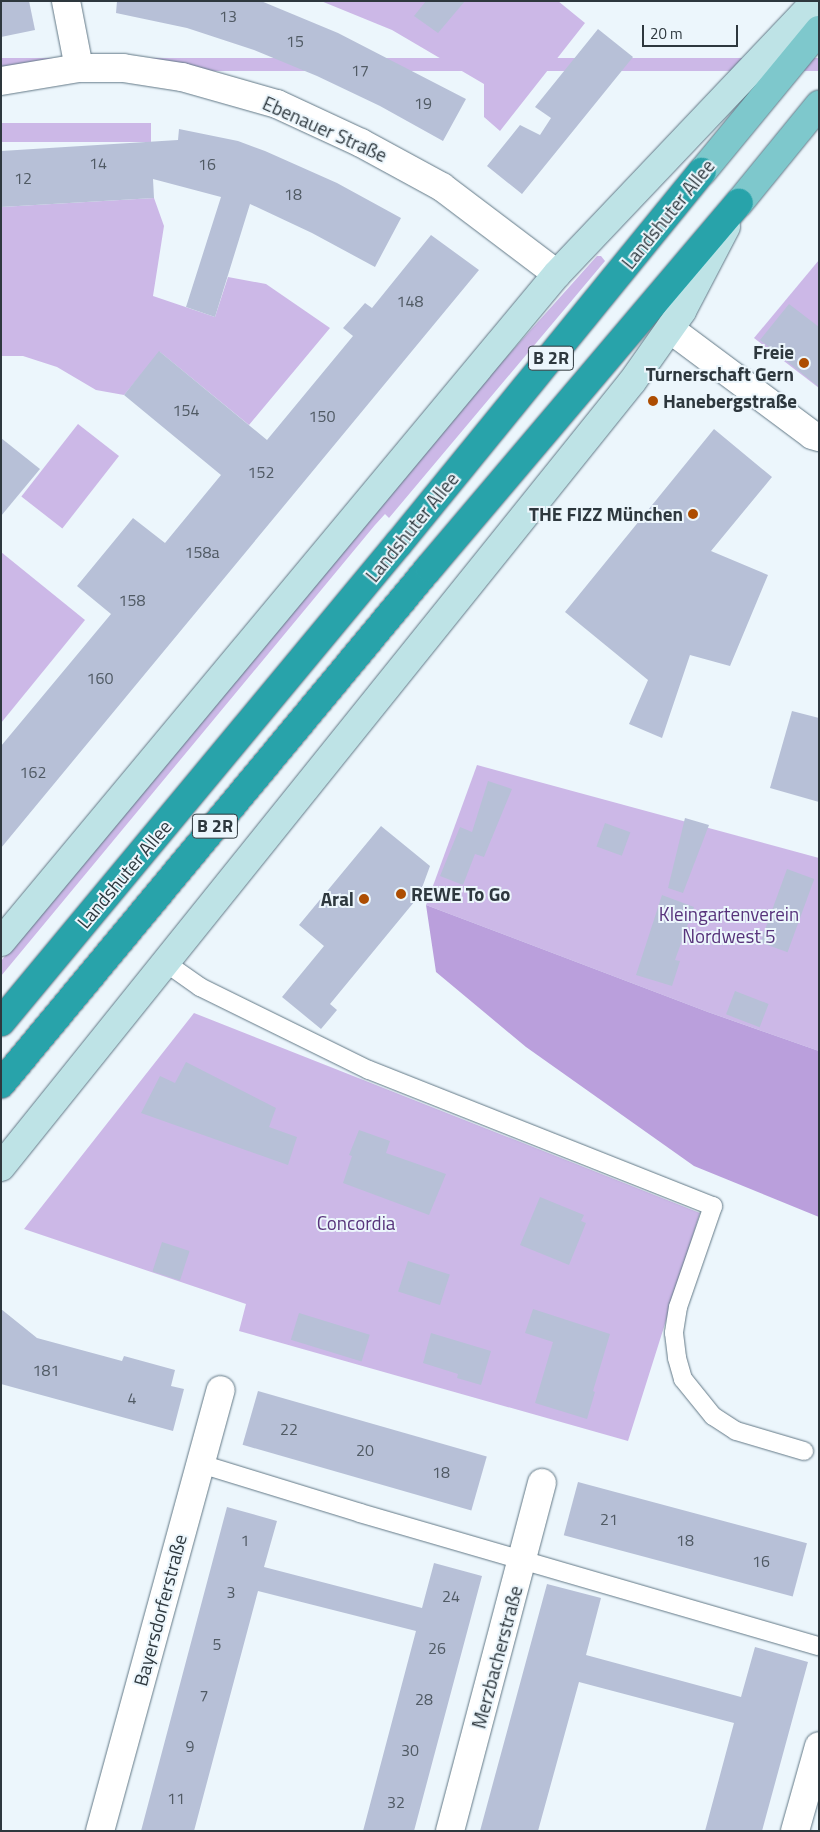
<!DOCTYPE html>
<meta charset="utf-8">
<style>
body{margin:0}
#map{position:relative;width:820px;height:1832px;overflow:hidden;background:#ecf6fc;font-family:"Titillium Web",sans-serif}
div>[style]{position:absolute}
.green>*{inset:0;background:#ccb8e7;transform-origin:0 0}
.forest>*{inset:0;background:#ba9fdc}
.building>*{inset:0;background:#b7c0d7;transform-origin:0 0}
.roads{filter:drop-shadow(0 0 1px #627886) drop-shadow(0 0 1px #627886)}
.lane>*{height:18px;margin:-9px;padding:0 9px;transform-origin:9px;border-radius:9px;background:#fff}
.street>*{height:28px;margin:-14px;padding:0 14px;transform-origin:14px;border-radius:14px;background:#fff}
.secondary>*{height:28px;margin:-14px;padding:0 14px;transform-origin:14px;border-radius:14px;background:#bee3e6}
.primary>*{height:28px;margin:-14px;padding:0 14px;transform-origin:14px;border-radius:14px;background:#7ec8cc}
.highway>*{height:28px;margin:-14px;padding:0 14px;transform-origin:14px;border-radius:14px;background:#28a3aa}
.dots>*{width:14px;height:14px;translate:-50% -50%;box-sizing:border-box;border:2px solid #ecf6fc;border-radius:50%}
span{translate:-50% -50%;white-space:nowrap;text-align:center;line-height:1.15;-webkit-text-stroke:4px #ecf6fc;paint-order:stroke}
.number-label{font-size:16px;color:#505a64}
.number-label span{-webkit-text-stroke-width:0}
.shield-label span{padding:1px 4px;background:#ecf6fc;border:1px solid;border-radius:4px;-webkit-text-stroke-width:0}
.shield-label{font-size:18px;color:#2e383e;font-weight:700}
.street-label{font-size:19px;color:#2e383e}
.poi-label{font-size:19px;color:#2e383e;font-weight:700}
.right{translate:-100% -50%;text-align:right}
.left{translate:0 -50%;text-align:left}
.park-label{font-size:19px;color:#57337b}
.frame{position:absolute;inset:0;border:2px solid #2e383e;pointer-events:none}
.scale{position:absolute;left:642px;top:25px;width:96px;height:22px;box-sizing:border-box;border:2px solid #2e383e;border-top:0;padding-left:6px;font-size:15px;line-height:18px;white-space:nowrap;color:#2e383e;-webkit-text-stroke:4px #ecf6fc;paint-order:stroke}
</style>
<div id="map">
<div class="green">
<i style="clip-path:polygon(321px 1px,558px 1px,585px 23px,500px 131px,484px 117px,484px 84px,392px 30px)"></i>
<i style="left:819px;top:58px;width:13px;height:1283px;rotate:90deg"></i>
<i style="left:151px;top:123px;width:19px;height:150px;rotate:90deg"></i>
<i style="clip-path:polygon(154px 198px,164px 226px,153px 296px,215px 317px,228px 277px,266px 284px,330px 328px,249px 425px,160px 352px,124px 395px,96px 390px,57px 367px,23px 356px,1px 356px,1px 207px)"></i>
<i style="clip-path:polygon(597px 256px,601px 256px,605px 261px,389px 518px,385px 514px,375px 525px,1px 976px,1px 961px,483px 383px)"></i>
<i style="clip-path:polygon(819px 260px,819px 388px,754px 338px)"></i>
<i style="left:78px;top:424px;width:52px;height:92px;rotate:38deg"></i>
<i style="clip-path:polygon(1px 552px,85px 620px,1px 723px)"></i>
<i style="clip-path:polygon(477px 765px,819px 858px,819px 1051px,708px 1012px,426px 905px)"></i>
<i style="clip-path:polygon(194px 1013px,700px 1213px,628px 1441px,239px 1331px,246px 1304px,24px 1229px)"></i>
</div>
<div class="forest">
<i style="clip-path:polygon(426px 905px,708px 1012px,819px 1051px,819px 1217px,694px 1166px,526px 1047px,436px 972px)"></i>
</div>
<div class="building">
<i style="clip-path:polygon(1px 1px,29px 1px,35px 30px,1px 37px)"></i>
<i style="clip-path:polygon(117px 1px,261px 1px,338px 33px,466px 99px,443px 141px,380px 106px,317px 76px,254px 50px,187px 28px,116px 13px)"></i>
<i style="clip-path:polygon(426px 1px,465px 1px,438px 33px,414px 16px)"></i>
<i style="clip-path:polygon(598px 29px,633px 57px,522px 194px,487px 166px,520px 125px,540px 135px,551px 118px,535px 107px)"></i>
<i style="clip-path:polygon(179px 129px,238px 141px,265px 151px,337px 183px,401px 218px,375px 267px,312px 233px,250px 204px,215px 317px,186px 307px,221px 197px,153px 179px,154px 198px,1px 207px,1px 151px,178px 140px)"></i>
<i style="clip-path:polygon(431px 235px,479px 270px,1px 848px,1px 746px,111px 614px,77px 586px,133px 518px,165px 543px,221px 475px,124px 395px,159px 351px,267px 440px,353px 336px,343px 328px,365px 303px,372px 308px)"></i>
<i style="clip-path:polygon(789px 304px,819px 327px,819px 387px,760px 340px)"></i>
<i style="clip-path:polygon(714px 429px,772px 477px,711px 551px,768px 575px,730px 666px,690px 655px,662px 738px,629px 724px,648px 680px,565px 612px)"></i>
<i style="clip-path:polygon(1px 438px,40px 469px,1px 516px)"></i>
<i style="clip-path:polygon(792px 711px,819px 718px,819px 802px,770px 788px)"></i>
<i style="clip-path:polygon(488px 781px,512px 789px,484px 857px,475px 854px,463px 885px,440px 876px,460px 827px,472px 832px)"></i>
<i style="clip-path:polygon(685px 818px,709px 825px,683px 893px,668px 888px)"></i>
<i style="left:605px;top:823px;width:27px;height:25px;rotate:20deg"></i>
<i style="clip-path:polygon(381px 826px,430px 866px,419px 896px,330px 1004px,337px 1010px,321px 1029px,282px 997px,324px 946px,299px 925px)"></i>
<i style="left:787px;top:869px;width:29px;height:78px;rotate:20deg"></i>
<i style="clip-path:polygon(662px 895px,694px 907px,675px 960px,680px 961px,672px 986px,636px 975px)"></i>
<i style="left:735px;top:991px;width:36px;height:25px;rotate:21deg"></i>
<i style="clip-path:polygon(186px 1062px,276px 1108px,269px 1127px,297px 1137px,288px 1165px,141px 1113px,160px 1076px,175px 1083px)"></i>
<i style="clip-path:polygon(359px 1130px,390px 1141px,386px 1153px,446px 1174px,429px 1215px,343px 1183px,352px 1156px,349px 1155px)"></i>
<i style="clip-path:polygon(540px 1197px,584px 1215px,581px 1221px,586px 1223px,569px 1265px,520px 1245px)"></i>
<i style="left:162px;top:1242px;width:29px;height:31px;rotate:18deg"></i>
<i style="left:408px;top:1261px;width:44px;height:32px;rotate:18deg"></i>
<i style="clip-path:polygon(1px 1309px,37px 1338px,122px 1361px,124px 1356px,175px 1370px,171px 1386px,184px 1389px,173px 1431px,1px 1384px)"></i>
<i style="clip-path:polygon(533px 1309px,610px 1334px,593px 1391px,595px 1392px,587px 1419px,535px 1403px,553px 1342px,525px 1333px)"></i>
<i style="left:299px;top:1313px;width:74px;height:28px;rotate:17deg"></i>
<i style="clip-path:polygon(431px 1333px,491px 1351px,481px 1385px,457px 1378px,458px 1374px,423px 1363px)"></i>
<i style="left:258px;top:1391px;width:238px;height:56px;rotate:16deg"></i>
<i style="left:578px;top:1482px;width:237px;height:55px;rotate:15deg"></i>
<i style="clip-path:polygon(227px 1507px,277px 1521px,264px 1567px,422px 1608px,434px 1563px,482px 1576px,414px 1831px,363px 1831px,416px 1631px,258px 1591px,194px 1831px,141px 1831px)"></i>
<i style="clip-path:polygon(547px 1584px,601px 1598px,586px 1655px,741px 1697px,755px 1647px,808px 1662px,762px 1831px,705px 1831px,734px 1723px,579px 1682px,538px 1831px,480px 1831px)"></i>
</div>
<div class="roads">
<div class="lane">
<i style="left:166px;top:963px;width:42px;rotate:35.2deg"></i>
<i style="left:200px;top:987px;width:188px;rotate:26.2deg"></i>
<i style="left:369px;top:1070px;width:370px;rotate:21.6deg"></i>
<i style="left:713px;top:1206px;width:107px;rotate:109.1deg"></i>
<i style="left:678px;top:1307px;width:26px;rotate:99deg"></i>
<i style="left:674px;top:1333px;width:25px;rotate:83deg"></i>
<i style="left:677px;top:1358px;width:22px;rotate:74deg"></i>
<i style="left:683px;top:1379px;width:48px;rotate:51deg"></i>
<i style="left:713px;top:1416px;width:27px;rotate:33deg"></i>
<i style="left:736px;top:1431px;width:71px;rotate:16.4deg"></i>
<i style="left:201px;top:1464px;width:166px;rotate:17.1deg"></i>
<i style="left:360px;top:1513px;width:478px;rotate:16.2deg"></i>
</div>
<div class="street">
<i style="left:66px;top:1px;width:68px;rotate:79deg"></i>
<i style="left:1px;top:81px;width:79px;rotate:-9.5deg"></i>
<i style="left:79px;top:68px;width:44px"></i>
<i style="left:123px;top:68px;width:60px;rotate:8.7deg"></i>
<i style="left:182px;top:77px;width:99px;rotate:15.9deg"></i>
<i style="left:277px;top:104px;width:93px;rotate:24.9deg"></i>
<i style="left:361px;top:143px;width:92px;rotate:28.5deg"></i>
<i style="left:442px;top:187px;width:144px;rotate:37.1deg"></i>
<i style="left:670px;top:329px;width:177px;rotate:36.7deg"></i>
<i style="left:812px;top:435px;width:7px;rotate:16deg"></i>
<i style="left:100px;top:1831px;width:457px;rotate:-74.7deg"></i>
<i style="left:450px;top:1831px;width:360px;rotate:-75.2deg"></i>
<i style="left:795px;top:1831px;width:88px;rotate:-74.2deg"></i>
</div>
<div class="secondary">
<i style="left:1px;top:942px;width:869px;rotate:-50.23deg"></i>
<i style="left:557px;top:274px;width:376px;rotate:-46.5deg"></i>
<i style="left:1px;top:1167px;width:1007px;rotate:-51.21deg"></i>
<i style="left:632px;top:382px;width:87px;rotate:-54.8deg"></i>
<i style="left:682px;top:311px;width:95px;rotate:-62.4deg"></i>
</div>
<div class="primary">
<i style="left:702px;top:172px;width:184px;rotate:-50.5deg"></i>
<i style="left:739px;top:203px;width:127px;rotate:-50.8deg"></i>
</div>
<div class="highway">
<i style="left:1px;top:1022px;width:623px;rotate:-50.28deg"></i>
<i style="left:399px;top:543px;width:479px;rotate:-50.8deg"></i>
<i style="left:1px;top:1084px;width:670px;rotate:-50.33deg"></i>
<i style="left:429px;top:568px;width:479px;rotate:-49.7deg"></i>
</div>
</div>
<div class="dots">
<i style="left:804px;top:363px;background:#ad4d02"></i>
<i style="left:653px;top:401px;background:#ad4d02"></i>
<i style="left:693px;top:514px;background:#ad4d02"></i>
<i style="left:401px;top:894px;background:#ad4d02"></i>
<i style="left:364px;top:899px;background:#ad4d02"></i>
</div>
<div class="number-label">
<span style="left:228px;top:16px">13</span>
<span style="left:295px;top:41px">15</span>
<span style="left:360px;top:70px">17</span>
<span style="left:423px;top:103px">19</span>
<span style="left:98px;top:163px">14</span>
<span style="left:207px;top:164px">16</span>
<span style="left:23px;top:178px">12</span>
<span style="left:293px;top:194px">18</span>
<span style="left:410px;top:301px">148</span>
<span style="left:186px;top:410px">154</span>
<span style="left:322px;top:416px">150</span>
<span style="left:261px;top:472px">152</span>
<span style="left:202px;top:552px">158a</span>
<span style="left:132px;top:600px">158</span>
<span style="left:100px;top:678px">160</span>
<span style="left:33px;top:772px">162</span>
<span style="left:46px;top:1370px">181</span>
<span style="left:132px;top:1398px">4</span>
<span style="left:289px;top:1429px">22</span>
<span style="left:365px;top:1450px">20</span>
<span style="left:441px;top:1472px">18</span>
<span style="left:609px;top:1519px">21</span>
<span style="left:245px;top:1540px">1</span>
<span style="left:685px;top:1540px">18</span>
<span style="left:761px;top:1561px">16</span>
<span style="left:231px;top:1592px">3</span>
<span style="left:451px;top:1596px">24</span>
<span style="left:217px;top:1644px">5</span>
<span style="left:437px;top:1648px">26</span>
<span style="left:204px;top:1695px">7</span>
<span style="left:424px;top:1699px">28</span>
<span style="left:190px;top:1746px">9</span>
<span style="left:410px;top:1750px">30</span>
<span style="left:176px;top:1798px">11</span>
<span style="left:396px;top:1802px">32</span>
</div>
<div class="shield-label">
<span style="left:551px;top:358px">B 2R</span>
<span style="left:215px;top:826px">B 2R</span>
</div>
<div class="street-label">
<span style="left:325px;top:129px;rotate:24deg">Ebenauer Straße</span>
<span style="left:668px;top:214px;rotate:-51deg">Landshuter Allee</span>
<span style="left:412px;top:527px;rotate:-51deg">Landshuter Allee</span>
<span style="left:124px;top:874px;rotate:-50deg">Landshuter Allee</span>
<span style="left:160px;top:1610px;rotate:-75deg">Bayersdorferstraße</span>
<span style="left:497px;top:1657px;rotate:-75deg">Merzbacherstraße</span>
</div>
<div class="poi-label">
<span class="right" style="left:794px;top:363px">Freie<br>Turnerschaft Gern</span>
<span class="left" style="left:663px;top:401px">Hanebergstraße</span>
<span class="right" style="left:683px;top:514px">THE FIZZ München</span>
<span class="left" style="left:411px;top:894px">REWE To Go</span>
<span class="right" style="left:354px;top:899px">Aral</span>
</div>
<div class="park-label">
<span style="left:729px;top:925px">Kleingartenverein<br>Nordwest 5</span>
<span style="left:356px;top:1223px">Concordia</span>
</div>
<div class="frame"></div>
<div class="scale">20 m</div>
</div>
